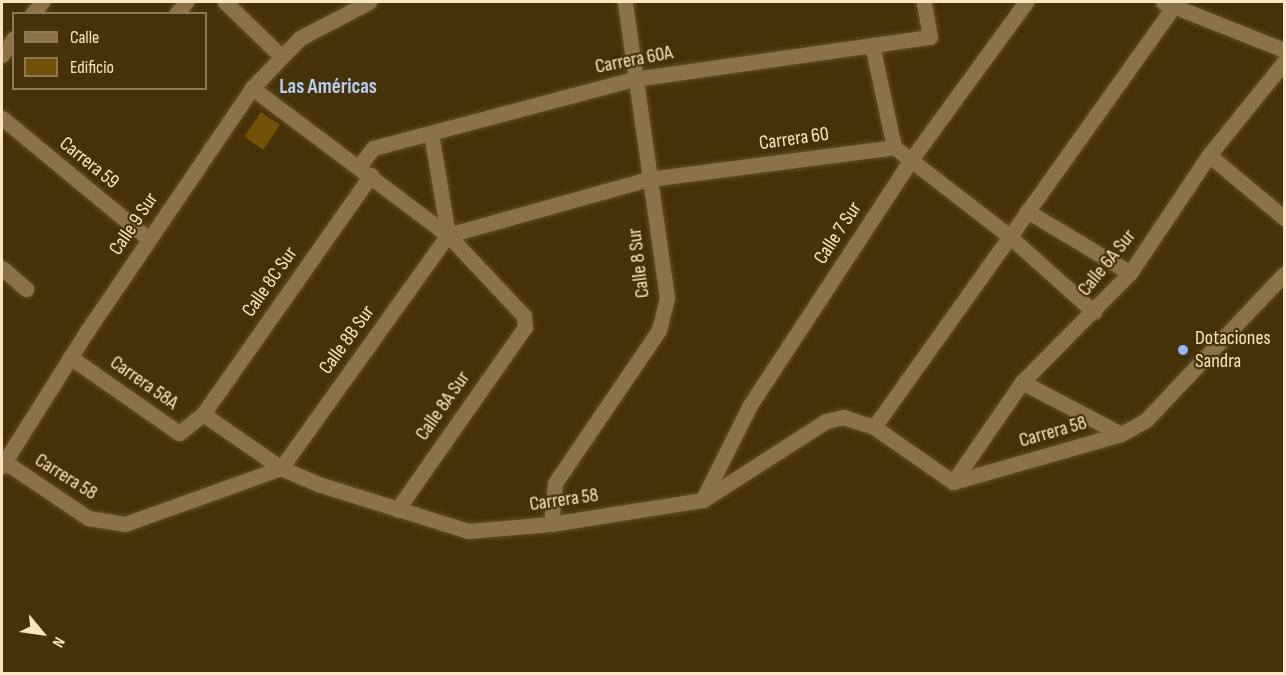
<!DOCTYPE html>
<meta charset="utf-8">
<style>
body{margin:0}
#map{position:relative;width:1286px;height:675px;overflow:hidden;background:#463208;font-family:"Sofia Sans Condensed",sans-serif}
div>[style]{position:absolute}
.building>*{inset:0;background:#725109;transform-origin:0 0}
.roads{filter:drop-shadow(0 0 2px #634f26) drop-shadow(0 0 2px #634f26)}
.minor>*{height:15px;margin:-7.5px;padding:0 7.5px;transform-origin:7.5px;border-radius:7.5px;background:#8c7247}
.dots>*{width:16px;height:16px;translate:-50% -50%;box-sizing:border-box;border:3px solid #463208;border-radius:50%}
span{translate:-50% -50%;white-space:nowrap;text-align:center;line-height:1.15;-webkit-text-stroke:4.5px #463208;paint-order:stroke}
.street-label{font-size:20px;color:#fbe6c2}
.poi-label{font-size:20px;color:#fbe6c2}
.left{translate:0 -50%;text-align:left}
.neighbourhood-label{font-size:21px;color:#b7cff5;font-weight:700}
.frame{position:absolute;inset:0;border:3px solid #fbe6c2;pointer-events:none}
.legend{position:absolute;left:12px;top:12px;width:195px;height:78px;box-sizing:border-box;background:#463208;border:2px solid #8e7a52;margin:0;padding:8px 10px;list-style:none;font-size:18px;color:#fbe6c2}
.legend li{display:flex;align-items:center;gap:12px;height:30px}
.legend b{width:30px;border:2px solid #8e7a52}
.north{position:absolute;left:12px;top:603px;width:60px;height:60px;-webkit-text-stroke:4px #463208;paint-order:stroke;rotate:119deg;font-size:16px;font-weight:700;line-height:24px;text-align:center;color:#fbe6c2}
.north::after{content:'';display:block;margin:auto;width:21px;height:27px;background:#fbe6c2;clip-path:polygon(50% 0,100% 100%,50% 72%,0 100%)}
</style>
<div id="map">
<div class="building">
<i style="left:261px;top:112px;width:23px;height:30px;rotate:34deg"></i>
</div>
<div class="roads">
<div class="minor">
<i style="left:225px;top:2px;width:78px;rotate:44deg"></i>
<i style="left:1163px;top:2px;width:130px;rotate:21.6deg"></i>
<i style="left:32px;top:14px;width:16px;rotate:-50deg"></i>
<i style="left:176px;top:14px;width:16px;rotate:-50deg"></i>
<i style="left:872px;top:45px;width:104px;rotate:77.8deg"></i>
<i style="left:2px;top:55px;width:21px;rotate:-55deg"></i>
<i style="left:252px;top:88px;width:245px;rotate:36.9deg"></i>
<i style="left:448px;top:235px;width:111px;rotate:46.8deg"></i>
<i style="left:524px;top:316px;width:11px;rotate:85deg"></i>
<i style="left:525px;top:327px;width:223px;rotate:125deg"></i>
<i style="left:2px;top:118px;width:190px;rotate:39.5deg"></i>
<i style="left:431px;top:133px;width:103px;rotate:80.5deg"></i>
<i style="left:1209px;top:155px;width:98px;rotate:40deg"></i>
<i style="left:359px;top:166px;width:23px;rotate:-52deg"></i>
<i style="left:373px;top:148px;width:270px;rotate:-14.8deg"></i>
<i style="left:634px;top:79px;width:299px;rotate:-8.1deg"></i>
<i style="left:930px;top:37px;width:36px;rotate:-100deg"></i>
<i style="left:1027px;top:211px;width:120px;rotate:31deg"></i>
<i style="left:448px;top:235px;width:209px;rotate:-15.6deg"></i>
<i style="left:649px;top:179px;width:247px;rotate:-7.4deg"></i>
<i style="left:894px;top:147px;width:145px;rotate:37.7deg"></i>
<i style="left:1009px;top:236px;width:114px;rotate:41.8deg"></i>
<i style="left:2px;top:268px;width:32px;rotate:41deg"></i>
<i style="left:70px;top:357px;width:133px;rotate:34.9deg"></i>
<i style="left:179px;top:433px;width:31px;rotate:-38deg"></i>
<i style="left:203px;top:414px;width:292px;rotate:-54.9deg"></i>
<i style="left:1022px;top:382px;width:112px;rotate:27.7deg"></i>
<i style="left:203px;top:414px;width:95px;rotate:34.7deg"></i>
<i style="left:281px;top:468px;width:287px;rotate:-54.4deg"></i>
<i style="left:874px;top:427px;width:517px;rotate:-54.53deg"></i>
<i style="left:2px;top:460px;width:104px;rotate:34deg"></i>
<i style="left:88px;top:518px;width:37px;rotate:9deg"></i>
<i style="left:125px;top:524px;width:166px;rotate:-19.7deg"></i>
<i style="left:281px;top:468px;width:40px;rotate:23.4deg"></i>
<i style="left:318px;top:484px;width:157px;rotate:17.4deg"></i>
<i style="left:468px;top:531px;width:83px;rotate:-4.8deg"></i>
<i style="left:551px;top:524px;width:154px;rotate:-9deg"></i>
<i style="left:703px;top:500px;width:146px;rotate:-32.7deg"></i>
<i style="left:826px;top:421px;width:17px;rotate:-13deg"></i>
<i style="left:843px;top:417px;width:33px;rotate:18deg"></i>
<i style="left:874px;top:427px;width:96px;rotate:34.8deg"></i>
<i style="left:2px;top:466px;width:160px;rotate:-57.8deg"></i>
<i style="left:87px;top:331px;width:294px;rotate:-55.8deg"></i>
<i style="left:252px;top:88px;width:69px;rotate:-46.2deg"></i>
<i style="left:300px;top:38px;width:78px;rotate:-27.6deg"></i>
<i style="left:953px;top:482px;width:121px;rotate:-55.4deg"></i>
<i style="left:1022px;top:382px;width:153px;rotate:-45.3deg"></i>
<i style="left:1130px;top:273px;width:142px;rotate:-56.2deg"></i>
<i style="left:1209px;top:155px;width:119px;rotate:-51.1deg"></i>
<i style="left:953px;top:482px;width:175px;rotate:-15.9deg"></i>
<i style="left:1121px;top:434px;width:29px;rotate:-29deg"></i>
<i style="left:1146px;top:420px;width:201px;rotate:-46.6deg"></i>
<i style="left:704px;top:497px;width:103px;rotate:-63.4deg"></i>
<i style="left:750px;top:405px;width:292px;rotate:-56.7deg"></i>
<i style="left:910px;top:161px;width:197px;rotate:-53.9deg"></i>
<i style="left:551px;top:524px;width:41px;rotate:-84.4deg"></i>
<i style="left:555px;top:483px;width:185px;rotate:-55.8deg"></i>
<i style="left:659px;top:330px;width:33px;rotate:-76deg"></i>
<i style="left:667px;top:298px;width:299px;rotate:-98.1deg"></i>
</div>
</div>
<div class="dots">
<i style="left:1183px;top:350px;background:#8fb8fd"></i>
</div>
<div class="street-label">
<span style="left:634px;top:60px;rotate:-11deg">Carrera 60A</span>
<span style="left:794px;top:139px;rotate:-8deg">Carrera 60</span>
<span style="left:89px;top:163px;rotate:39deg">Carrera 59</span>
<span style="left:134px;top:224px;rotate:-56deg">Calle 9 Sur</span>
<span style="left:838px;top:233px;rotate:-57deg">Calle 7 Sur</span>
<span style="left:639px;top:263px;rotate:-97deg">Calle 8 Sur</span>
<span style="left:1107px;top:263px;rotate:-51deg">Calle 6A Sur</span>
<span style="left:270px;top:282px;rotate:-55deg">Calle 8C Sur</span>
<span style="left:347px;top:340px;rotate:-54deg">Calle 8B Sur</span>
<span style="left:144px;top:383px;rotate:35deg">Carrera 58A</span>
<span style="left:443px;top:406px;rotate:-55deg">Calle 8A Sur</span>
<span style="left:1053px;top:432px;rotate:-16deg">Carrera 58</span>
<span style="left:66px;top:477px;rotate:32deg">Carrera 58</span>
<span style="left:564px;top:500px;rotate:-8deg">Carrera 58</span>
</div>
<div class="poi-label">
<span class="left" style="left:1195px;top:350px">Dotaciones<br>Sandra</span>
</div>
<div class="neighbourhood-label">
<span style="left:328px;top:87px">Las Américas</span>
</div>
<div class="frame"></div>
<ul class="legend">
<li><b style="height:8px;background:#8c7247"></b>Calle</li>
<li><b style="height:16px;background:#725109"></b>Edificio</li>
</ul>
<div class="north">N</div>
</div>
